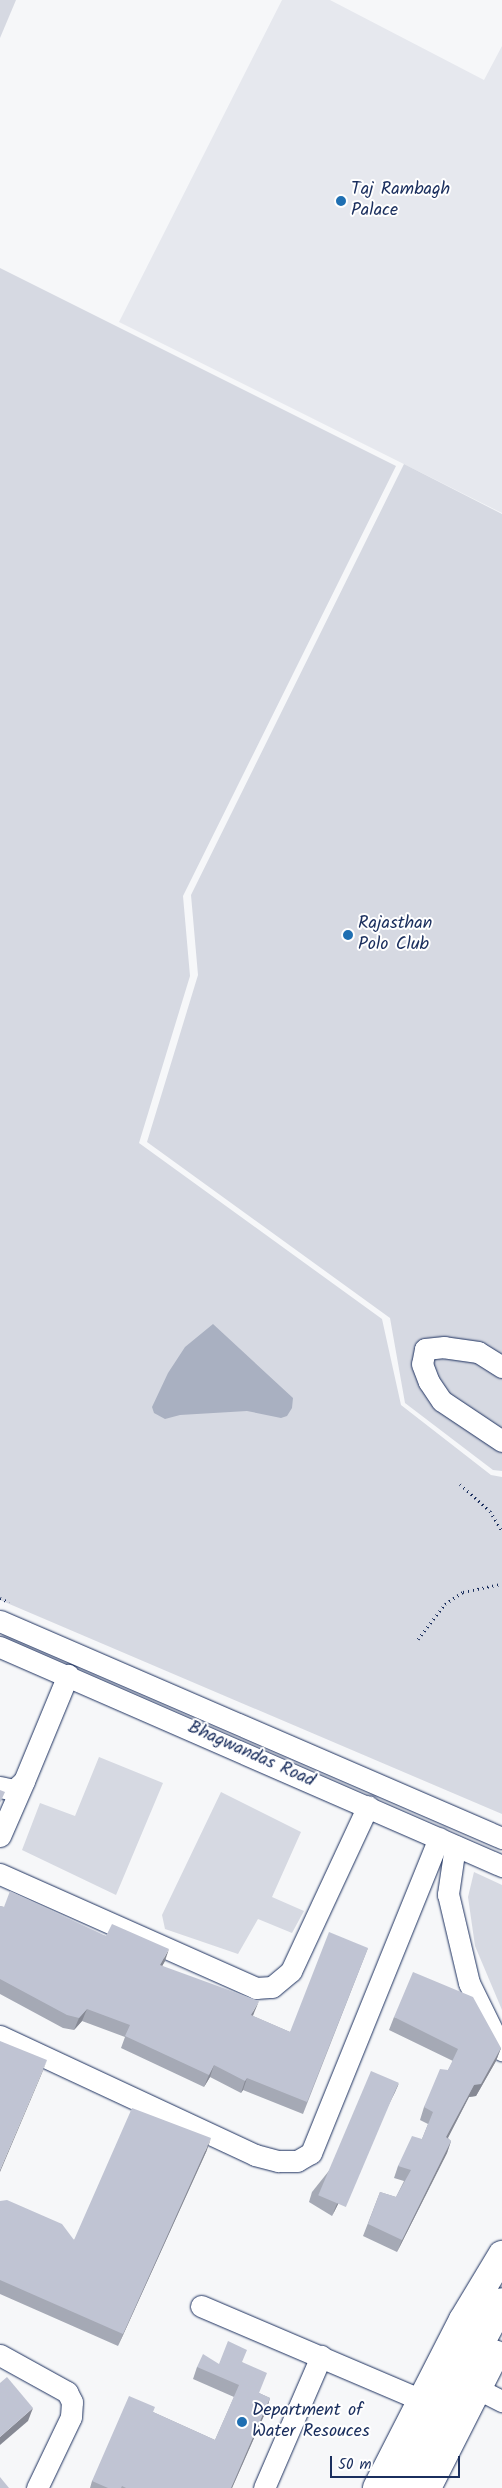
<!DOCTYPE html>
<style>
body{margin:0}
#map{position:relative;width:502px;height:2488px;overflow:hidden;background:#f6f7f9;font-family:Kalam,sans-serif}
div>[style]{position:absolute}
.built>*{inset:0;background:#e6e8ee}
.green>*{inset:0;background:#d6d9e2}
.water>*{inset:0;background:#a9b0c1}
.path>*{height:3px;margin-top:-1.5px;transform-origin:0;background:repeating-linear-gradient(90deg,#1b2f5e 0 1px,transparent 0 5px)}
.roads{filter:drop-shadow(0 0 1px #1b2f5e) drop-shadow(0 0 1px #1b2f5e)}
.minor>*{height:21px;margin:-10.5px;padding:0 10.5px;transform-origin:10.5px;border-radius:10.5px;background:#fff}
.major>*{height:28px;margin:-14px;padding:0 14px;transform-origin:14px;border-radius:14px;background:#fff}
.wall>*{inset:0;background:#a5a9b5}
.shaded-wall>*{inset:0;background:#868994}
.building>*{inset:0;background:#c0c4d3;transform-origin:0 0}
.dots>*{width:14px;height:14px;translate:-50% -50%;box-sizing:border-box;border:2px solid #fff;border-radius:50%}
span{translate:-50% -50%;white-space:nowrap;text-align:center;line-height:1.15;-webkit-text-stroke:4px #fff;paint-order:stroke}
.poi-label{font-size:18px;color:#1b2f5e}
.left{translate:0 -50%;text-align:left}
.street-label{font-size:18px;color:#1b2f5e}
.scale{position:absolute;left:330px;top:2456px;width:130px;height:22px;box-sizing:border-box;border:2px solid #1b2f5e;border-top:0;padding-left:6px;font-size:15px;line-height:18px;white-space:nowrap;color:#1b2f5e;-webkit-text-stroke:4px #fff;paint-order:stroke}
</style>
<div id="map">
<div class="built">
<i style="clip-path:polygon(282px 0,330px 0,484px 80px,502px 46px,502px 513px,119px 322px)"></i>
</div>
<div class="green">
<i style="clip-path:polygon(0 0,16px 0,0 38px)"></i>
<i style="clip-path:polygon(0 268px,396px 466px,183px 896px,190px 976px,139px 1143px,382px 1319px,401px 1405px,491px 1475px,502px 1477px,502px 1814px,0 1600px)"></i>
<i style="clip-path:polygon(404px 464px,502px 514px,502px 1471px,493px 1470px,405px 1403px,390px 1318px,147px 1142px,198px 975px,191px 895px)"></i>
<i style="clip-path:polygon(99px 1757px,163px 1783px,116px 1895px,22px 1850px,40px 1803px,75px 1816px)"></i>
<i style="clip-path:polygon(221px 1792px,301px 1832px,272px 1897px,304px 1911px,292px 1933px,258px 1919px,238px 1954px,165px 1929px,162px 1915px)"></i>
<i style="clip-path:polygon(474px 1872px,502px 1885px,502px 2010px,475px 1946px,468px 1897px)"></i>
</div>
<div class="water">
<i style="clip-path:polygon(213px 1324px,293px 1398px,292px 1408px,287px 1416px,281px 1418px,247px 1411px,180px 1415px,165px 1419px,154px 1413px,152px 1407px,168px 1373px,185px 1347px)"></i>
</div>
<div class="path">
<i style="left:460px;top:1484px;width:40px;rotate:42deg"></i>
<i style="left:490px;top:1511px;width:23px;rotate:59deg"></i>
<i style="left:0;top:1598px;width:10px;rotate:24deg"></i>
<i style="left:418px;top:1639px;width:44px;rotate:-52.4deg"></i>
<i style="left:445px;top:1604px;width:22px;rotate:-34deg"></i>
<i style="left:463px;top:1592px;width:40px;rotate:-12deg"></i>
</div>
<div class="roads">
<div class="minor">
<i style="left:502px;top:1367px;width:28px;rotate:-148deg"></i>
<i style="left:478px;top:1352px;width:34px;rotate:-172deg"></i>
<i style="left:444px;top:1347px;width:19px;rotate:174deg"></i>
<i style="left:425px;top:1349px;width:15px;rotate:101deg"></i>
<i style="left:422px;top:1364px;width:19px;rotate:69deg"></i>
<i style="left:429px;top:1382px;width:23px;rotate:56deg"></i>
<i style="left:442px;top:1401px;width:72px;rotate:33.7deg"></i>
<i style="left:0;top:1621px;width:547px;rotate:23.38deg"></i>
<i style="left:0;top:1647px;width:548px;rotate:23.57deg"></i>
<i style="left:0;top:1787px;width:14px;rotate:12deg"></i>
<i style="left:14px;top:1790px;width:13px;rotate:-42deg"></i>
<i style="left:24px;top:1781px;width:115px;rotate:-67.5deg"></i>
<i style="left:0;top:1836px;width:60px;rotate:-66.4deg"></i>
<i style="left:455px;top:1846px;width:49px;rotate:98.3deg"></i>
<i style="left:448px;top:1894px;width:91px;rotate:76.7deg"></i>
<i style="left:469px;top:1983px;width:75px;rotate:63.8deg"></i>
<i style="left:0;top:1874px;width:280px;rotate:24deg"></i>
<i style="left:256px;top:1988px;width:16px;rotate:-4deg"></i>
<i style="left:272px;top:1987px;width:25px;rotate:-40deg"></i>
<i style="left:291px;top:1971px;width:182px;rotate:-65deg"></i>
<i style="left:0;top:2036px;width:281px;rotate:25deg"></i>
<i style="left:255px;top:2155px;width:24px;rotate:15deg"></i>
<i style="left:278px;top:2161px;width:19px"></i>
<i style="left:297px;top:2161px;width:16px;rotate:-30deg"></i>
<i style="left:311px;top:2153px;width:340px;rotate:-67.9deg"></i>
<i style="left:201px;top:2306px;width:239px;rotate:23.1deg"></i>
<i style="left:0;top:2355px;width:77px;rotate:28.9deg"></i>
<i style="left:67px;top:2392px;width:11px;rotate:63deg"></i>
<i style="left:72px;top:2402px;width:15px;rotate:94deg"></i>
<i style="left:71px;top:2417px;width:79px;rotate:115.6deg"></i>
<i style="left:478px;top:2389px;width:27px;rotate:27deg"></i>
<i style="left:264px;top:2488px;width:144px;rotate:-66.6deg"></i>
</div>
<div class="major">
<i style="left:377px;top:2488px;width:189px;rotate:-62.9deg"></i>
<i style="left:463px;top:2320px;width:76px;rotate:-59deg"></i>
<i style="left:404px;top:2488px;width:210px;rotate:-62.2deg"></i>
<i style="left:427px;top:2488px;width:150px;rotate:-63.1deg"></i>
</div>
</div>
<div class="wall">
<i style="clip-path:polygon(0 1906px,4px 1907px,106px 1936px,165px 1961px,162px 1966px,254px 2013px,253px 2016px,290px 2032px,368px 1948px,303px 2114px,243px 2090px,241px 2093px,210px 2077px,204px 2087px,121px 2048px,125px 2037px,82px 2021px,74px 2030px,63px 2028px,0 1994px)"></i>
<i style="clip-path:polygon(394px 2017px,501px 2048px,496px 2061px,476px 2096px,469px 2097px,448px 2138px,451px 2141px,447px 2153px,397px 2252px,363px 2236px,380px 2192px,396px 2197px,404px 2181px,394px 2178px,398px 2166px,422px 2139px,428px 2124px,420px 2120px,424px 2107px,448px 2070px,453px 2061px,389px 2030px)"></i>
<i style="clip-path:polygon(399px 2083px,395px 2092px,332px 2216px,309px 2202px,312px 2192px)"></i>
<i style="clip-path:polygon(207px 2150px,118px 2346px,0 2294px,0 2201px,74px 2240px)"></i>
<i style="clip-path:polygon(242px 2362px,259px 2393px,270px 2398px,266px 2411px,232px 2488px,90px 2488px,92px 2481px,153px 2412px,215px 2440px,234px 2397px,193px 2379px,197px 2367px,219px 2364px)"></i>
</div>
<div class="shaded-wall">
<i style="clip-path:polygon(169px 1949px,165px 1961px,156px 1977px,160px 1965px)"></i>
<i style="clip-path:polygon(259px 2001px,254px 2013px,246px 2027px,251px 2015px)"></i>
<i style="clip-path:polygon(87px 2009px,82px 2021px,74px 2030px,79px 2018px)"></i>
<i style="clip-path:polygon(501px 2048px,496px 2061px,476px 2096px,469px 2097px,442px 2149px,446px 2137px,474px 2085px)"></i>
<i style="clip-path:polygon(47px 2060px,42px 2073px,0 2172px,0 2170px)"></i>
<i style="clip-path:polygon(214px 2065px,210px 2077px,204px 2087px,209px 2075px)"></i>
<i style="clip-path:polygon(247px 2078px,243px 2090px,241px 2093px,245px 2081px)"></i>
<i style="clip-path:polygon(399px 2083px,395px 2092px,332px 2216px,336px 2206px)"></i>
<i style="clip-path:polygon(211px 2138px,207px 2150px,118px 2346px,123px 2334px)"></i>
<i style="clip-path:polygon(451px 2141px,447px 2153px,397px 2252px,402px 2240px)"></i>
<i style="clip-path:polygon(270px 2398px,266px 2411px,232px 2488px,231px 2488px)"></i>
<i style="clip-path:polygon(33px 2408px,28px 2421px,0 2445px,0 2437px)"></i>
</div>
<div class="building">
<i style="clip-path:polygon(0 1790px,5px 1792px,0 1803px)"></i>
<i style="clip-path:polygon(10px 1891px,106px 1936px,112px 1924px,169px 1949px,160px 1965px,259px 2001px,251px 2015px,290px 2032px,329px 1932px,368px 1948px,307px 2102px,247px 2078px,245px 2081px,214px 2065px,209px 2075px,125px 2036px,130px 2025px,87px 2009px,79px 2018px,67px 2015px,0 1979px,0 1906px,4px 1907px)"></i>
<i style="clip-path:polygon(413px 1972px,473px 1997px,501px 2048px,481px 2084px,474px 2085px,446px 2137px,451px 2141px,402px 2240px,368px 2224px,380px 2192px,396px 2197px,411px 2170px,398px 2166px,412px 2136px,422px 2139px,433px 2112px,424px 2107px,440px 2069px,448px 2070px,458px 2049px,394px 2017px)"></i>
<i style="clip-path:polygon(0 2041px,47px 2060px,0 2170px)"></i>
<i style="left:371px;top:2071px;width:30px;height:135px;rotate:23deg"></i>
<i style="clip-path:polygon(132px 2108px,211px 2138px,123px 2334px,0 2280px,0 2201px,7px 2200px,62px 2224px,74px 2240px)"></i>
<i style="clip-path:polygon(228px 2341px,247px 2350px,242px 2362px,267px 2373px,259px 2393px,270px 2398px,231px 2488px,126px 2488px,122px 2486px,121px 2488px,108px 2488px,92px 2481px,129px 2396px,155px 2407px,153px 2412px,215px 2440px,239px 2385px,197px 2367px,203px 2354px,219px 2364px)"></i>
<i style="clip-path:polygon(7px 2377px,33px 2408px,0 2437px,0 2383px)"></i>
<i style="clip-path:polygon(0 2477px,9px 2488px,0 2488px)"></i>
</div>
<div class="dots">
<i style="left:341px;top:201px;background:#1f6fb2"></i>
<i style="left:348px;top:935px;background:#1f6fb2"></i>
<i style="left:242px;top:2422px;background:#1f6fb2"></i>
</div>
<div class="poi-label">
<span class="left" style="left:351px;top:201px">Taj Rambagh<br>Palace</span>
<span class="left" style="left:358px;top:935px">Rajasthan<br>Polo Club</span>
<span class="left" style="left:252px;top:2422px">Department of<br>Water Resouces</span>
</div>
<div class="street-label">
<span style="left:251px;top:1755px;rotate:24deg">Bhagwandas Road</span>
</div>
<div class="scale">50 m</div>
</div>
